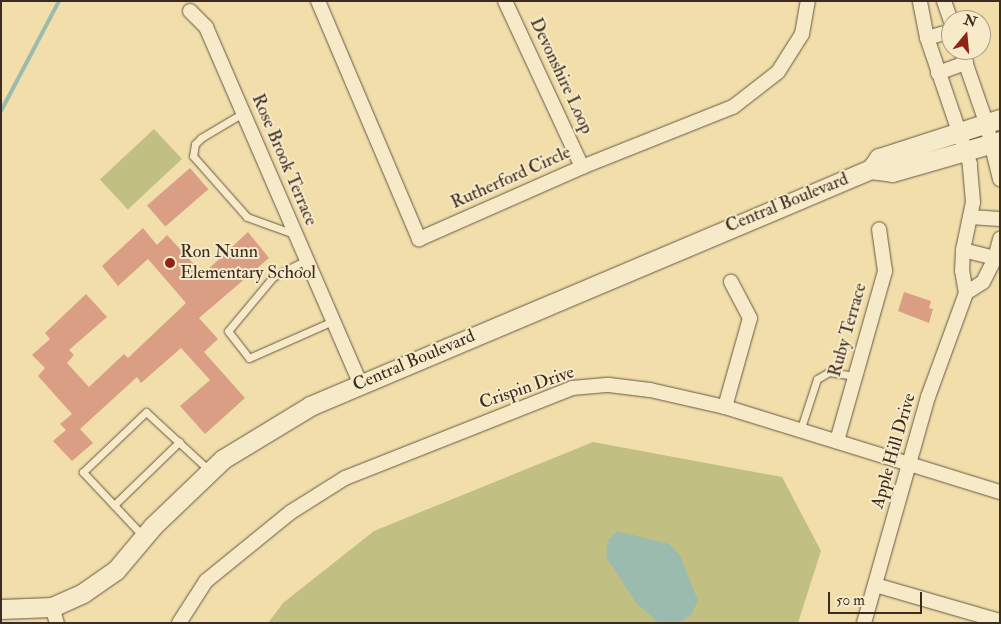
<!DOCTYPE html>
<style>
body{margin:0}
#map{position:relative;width:1001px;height:624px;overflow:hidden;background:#f1deab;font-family:"IM FELL Double Pica",serif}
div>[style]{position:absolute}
.green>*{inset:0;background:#c2bf83;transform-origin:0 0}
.water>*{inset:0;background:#9bbbaf}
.stream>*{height:4px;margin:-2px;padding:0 2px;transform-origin:2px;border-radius:2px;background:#9bbbaf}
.building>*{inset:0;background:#da9e84;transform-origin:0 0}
.roads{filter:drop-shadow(0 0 1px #685844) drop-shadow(0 0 1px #685844)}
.lane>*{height:7px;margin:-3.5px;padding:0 3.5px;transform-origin:3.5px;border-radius:3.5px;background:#f6eac8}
.street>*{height:14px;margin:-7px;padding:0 7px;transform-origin:7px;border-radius:7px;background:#f6eac8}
.secondary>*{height:19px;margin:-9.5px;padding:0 9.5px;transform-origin:9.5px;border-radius:9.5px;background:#f6eac8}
.dots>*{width:14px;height:14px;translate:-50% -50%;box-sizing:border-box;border:2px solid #f6eac8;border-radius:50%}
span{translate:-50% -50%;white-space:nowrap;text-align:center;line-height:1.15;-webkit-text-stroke:4px #f6eac8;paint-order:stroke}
.street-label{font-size:18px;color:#3b2b22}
.poi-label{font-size:18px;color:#3b2b22}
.left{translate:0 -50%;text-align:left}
.frame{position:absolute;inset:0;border:2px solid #3b2b22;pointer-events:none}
.north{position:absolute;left:941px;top:10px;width:50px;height:50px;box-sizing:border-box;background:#f6eac8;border:1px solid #ab9e86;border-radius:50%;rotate:17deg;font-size:14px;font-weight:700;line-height:20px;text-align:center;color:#3b2b22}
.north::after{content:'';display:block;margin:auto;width:18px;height:22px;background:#8f2418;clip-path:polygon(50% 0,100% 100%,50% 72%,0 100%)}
.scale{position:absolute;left:828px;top:592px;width:94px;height:22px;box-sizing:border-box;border:2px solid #3b2b22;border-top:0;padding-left:6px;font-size:15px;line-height:18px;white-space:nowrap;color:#3b2b22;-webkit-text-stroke:4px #f6eac8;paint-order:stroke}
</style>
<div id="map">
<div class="green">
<i style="left:154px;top:129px;width:41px;height:74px;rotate:47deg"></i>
<i style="clip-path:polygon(593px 442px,782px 477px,821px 551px,798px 623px,268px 623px,283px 603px,374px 531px)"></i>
</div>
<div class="water">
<i style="clip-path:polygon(617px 531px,669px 544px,680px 555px,698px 601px,691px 615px,678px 623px,659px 623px,637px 604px,606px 557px,608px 540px)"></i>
</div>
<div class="stream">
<i style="left:1px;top:111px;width:124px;rotate:-62.2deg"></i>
</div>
<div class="building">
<i style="left:190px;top:168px;width:28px;height:57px;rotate:49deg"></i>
<i style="clip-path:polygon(143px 228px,157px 245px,167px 235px,203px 274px,248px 232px,269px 258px,199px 318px,218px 339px,204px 352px,245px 398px,205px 434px,180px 406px,210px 380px,181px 348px,141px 383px,137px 377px,80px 429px,93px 443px,72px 461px,53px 441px,66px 430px,60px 424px,72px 414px,38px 376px,45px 368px,32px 355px,50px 339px,45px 333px,86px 294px,107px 317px,69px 350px,74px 355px,67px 363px,89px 387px,124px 354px,128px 358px,186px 303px,148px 259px,118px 286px,102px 266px)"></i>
<i style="clip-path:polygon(904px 292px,931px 301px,929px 308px,933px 309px,929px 323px,898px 311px)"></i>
</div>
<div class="roads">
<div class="lane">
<i style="left:243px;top:113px;width:49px;rotate:149.2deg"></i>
<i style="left:201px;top:138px;width:8px;rotate:135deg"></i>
<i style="left:195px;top:144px;width:12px;rotate:99deg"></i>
<i style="left:193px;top:156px;width:81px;rotate:48.5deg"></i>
<i style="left:247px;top:217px;width:50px;rotate:19.9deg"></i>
<i style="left:306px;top:260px;width:37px;rotate:153deg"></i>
<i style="left:273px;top:277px;width:70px;rotate:129.8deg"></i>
<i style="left:228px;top:331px;width:34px;rotate:52deg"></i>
<i style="left:249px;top:358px;width:92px;rotate:-23.8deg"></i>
<i style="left:800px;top:431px;width:55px;rotate:-71.9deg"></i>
<i style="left:817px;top:379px;width:14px;rotate:-30deg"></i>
<i style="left:829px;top:372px;width:26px;rotate:9deg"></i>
<i style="left:114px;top:505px;width:91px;rotate:-44.1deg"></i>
<i style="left:143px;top:536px;width:88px;rotate:-133.2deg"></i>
<i style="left:83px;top:472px;width:87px;rotate:-43.6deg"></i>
<i style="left:146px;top:412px;width:87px;rotate:42.7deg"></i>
</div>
<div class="street">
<i style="left:318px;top:1px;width:259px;rotate:67deg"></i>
<i style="left:419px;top:239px;width:178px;rotate:-23.8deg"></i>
<i style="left:582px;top:167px;width:162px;rotate:-21.7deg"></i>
<i style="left:733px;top:107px;width:57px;rotate:-37.9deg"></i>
<i style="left:778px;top:72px;width:45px;rotate:-57.7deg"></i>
<i style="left:802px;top:34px;width:34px;rotate:-80deg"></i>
<i style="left:505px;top:1px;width:183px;rotate:65.1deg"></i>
<i style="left:944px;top:1px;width:21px;rotate:71deg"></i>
<i style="left:190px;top:11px;width:23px;rotate:45deg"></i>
<i style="left:206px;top:27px;width:388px;rotate:66.6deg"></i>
<i style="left:927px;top:38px;width:25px;rotate:-16deg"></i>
<i style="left:961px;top:50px;width:76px;rotate:70.9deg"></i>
<i style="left:986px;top:122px;width:59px;rotate:76.2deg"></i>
<i style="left:938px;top:73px;width:30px;rotate:-20deg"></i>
<i style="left:970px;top:217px;width:30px;rotate:4deg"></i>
<i style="left:963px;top:250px;width:33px;rotate:14deg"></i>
<i style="left:966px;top:293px;width:20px;rotate:-33deg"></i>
<i style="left:983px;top:282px;width:27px;rotate:-63deg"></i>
<i style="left:995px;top:258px;width:20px;rotate:-75deg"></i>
<i style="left:725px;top:407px;width:92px;rotate:-74.3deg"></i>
<i style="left:750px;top:318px;width:41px;rotate:-117.8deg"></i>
<i style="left:837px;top:441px;width:177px;rotate:-74.2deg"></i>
<i style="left:885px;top:271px;width:42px;rotate:-98.1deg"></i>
<i style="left:875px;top:585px;width:130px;rotate:16.1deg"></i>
<i style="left:52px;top:607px;width:17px;rotate:73deg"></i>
<i style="left:179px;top:623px;width:50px;rotate:-57.3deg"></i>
<i style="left:206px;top:581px;width:109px;rotate:-39.1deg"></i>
<i style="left:291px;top:512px;width:64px;rotate:-32.2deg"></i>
<i style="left:345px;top:478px;width:244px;rotate:-21.6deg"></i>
<i style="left:572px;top:388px;width:37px;rotate:-5deg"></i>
<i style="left:609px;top:385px;width:41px;rotate:7deg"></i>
<i style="left:650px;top:390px;width:77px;rotate:12.8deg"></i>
<i style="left:725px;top:407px;width:288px;rotate:17.2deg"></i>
<i style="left:864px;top:623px;width:235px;rotate:-74.2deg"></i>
<i style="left:928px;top:397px;width:111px;rotate:-69.9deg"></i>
<i style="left:966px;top:293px;width:22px;rotate:-100deg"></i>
<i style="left:962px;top:271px;width:21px;rotate:-87deg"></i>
<i style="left:963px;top:250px;width:49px;rotate:-78.2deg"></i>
<i style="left:973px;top:202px;width:38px;rotate:-95deg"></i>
<i style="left:970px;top:164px;width:133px;rotate:-108.8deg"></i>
<i style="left:927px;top:38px;width:38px;rotate:-101deg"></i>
</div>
<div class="secondary">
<i style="left:871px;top:169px;width:21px;rotate:8deg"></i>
<i style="left:892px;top:172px;width:112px;rotate:-16deg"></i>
<i style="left:1px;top:609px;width:51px;rotate:-2.2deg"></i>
<i style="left:52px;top:607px;width:34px;rotate:-24deg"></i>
<i style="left:83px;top:593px;width:40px;rotate:-34.9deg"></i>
<i style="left:116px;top:570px;width:57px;rotate:-49.9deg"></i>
<i style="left:153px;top:526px;width:97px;rotate:-43.7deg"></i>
<i style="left:223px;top:459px;width:102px;rotate:-31.3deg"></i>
<i style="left:310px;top:406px;width:609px;rotate:-22.9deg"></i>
<i style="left:871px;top:169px;width:14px;rotate:-54deg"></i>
<i style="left:879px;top:158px;width:127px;rotate:-17.9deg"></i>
</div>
</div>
<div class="dots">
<i style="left:170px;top:263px;background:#8f2418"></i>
</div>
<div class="street-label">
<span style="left:561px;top:76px;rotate:65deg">Devonshire Loop</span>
<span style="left:284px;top:160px;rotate:67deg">Rose Brook Terrace</span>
<span style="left:511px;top:178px;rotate:-24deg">Rutherford Circle</span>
<span style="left:787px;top:203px;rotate:-22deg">Central Boulevard</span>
<span style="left:848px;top:330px;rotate:-74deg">Ruby Terrace</span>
<span style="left:414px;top:361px;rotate:-23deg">Central Boulevard</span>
<span style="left:527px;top:388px;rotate:-19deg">Crispin Drive</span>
<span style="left:894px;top:451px;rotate:-74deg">Apple Hill Drive</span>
</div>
<div class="poi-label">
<span class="left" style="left:180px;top:263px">Ron Nunn<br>Elementary School</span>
</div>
<div class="frame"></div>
<div class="north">N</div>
<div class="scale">50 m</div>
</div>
